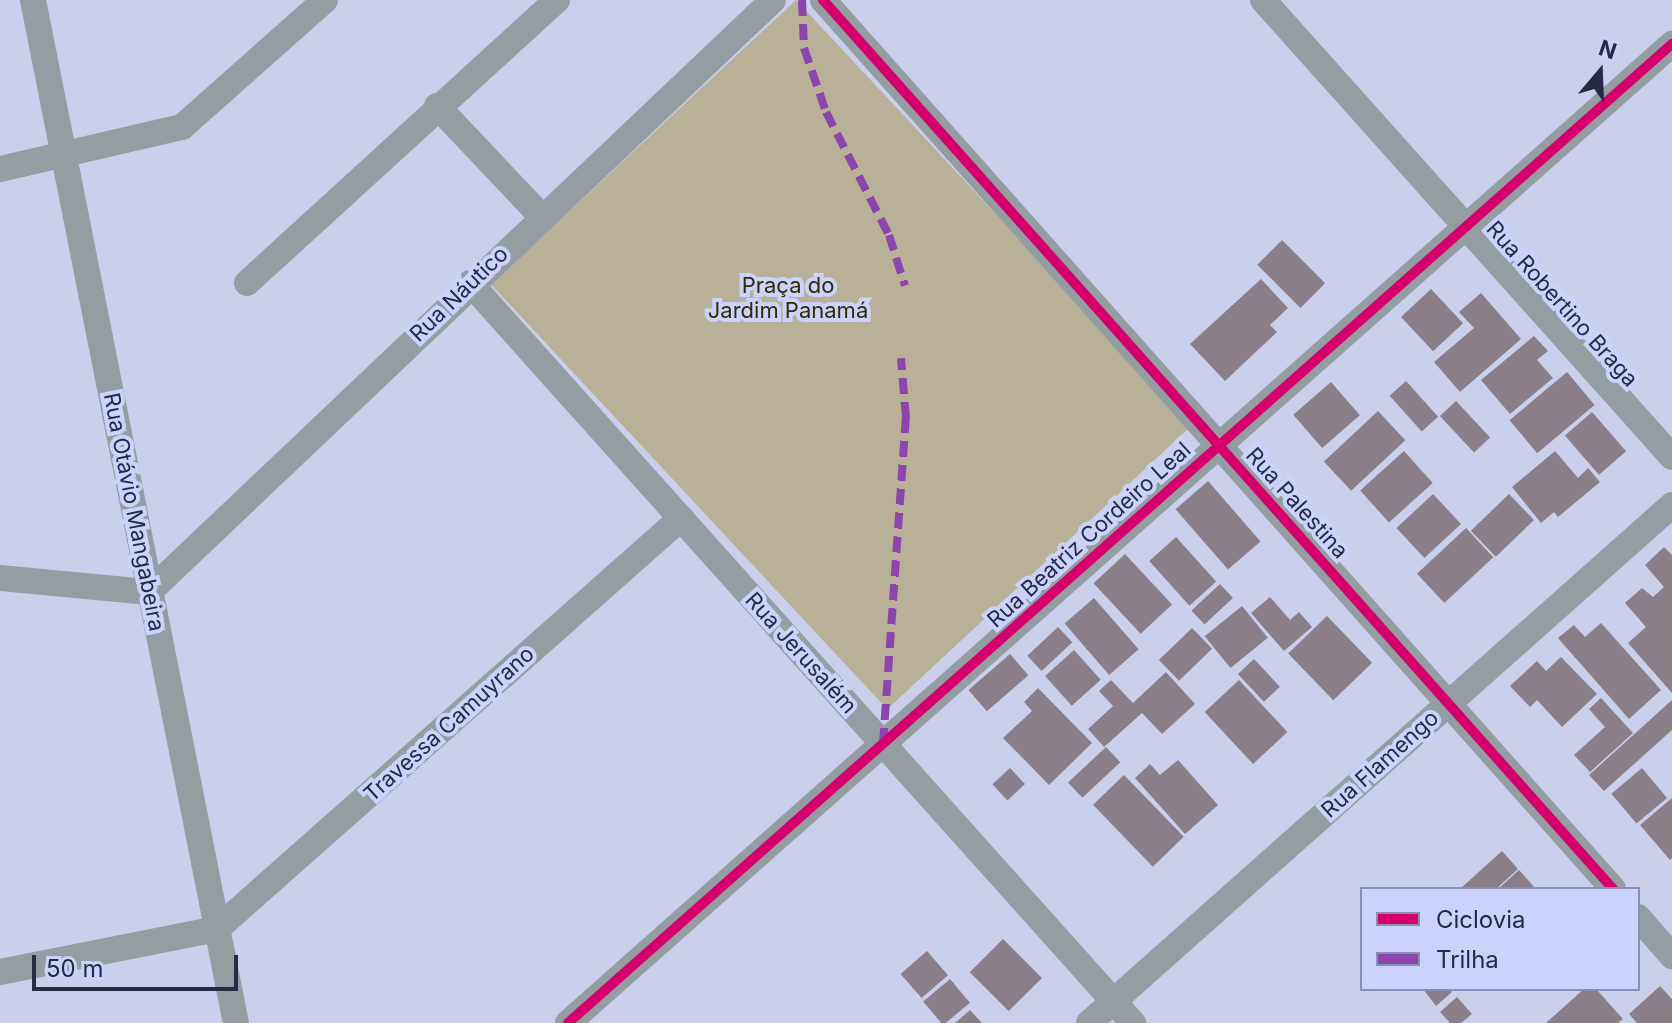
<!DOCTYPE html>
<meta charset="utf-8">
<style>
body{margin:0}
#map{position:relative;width:1672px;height:1023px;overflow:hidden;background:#cacfec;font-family:Inter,sans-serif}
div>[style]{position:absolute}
.green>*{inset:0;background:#b8b198;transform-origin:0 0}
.building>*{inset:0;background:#8a7f88;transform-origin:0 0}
.street>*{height:26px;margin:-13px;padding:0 13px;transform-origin:13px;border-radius:13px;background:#939da2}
.quiet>*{height:8px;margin-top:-4px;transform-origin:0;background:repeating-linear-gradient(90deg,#8e44ad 0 16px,transparent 0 24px)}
.cycleway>*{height:10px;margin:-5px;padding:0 5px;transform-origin:5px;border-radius:5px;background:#d6006c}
span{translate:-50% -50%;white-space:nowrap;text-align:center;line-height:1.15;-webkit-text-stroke:8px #cbd3fc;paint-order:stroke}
.park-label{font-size:22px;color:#332a00}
.street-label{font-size:22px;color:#272a45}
.legend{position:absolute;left:1360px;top:887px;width:280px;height:104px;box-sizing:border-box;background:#cbd3fc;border:2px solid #898fb3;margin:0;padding:10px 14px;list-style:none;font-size:24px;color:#272a45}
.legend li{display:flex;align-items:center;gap:16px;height:40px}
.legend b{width:40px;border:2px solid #898fb3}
.north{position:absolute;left:1560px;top:32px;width:80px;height:80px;-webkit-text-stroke:6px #cbd3fc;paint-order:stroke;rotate:19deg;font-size:22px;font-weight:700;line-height:32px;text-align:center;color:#272a45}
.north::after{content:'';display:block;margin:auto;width:28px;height:36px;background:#272a45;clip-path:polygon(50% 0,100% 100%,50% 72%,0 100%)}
.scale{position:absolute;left:32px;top:955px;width:206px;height:36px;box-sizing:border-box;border:4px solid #272a45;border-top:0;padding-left:10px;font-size:24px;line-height:28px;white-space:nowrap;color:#272a45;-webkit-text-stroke:6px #cbd3fc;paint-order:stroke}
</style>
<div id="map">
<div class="green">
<i style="left:796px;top:0;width:581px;height:417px;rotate:47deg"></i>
</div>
<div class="building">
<i style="left:1282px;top:240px;width:61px;height:35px;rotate:45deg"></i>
<i style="clip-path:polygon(1261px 279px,1288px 308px,1270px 325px,1277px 332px,1225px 381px,1190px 344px)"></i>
<i style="left:1431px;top:289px;width:47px;height:41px;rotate:47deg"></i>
<i style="clip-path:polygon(1481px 293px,1521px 339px,1460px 392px,1434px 362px,1474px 328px,1459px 312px)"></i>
<i style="clip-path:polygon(1534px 336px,1548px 351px,1537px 360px,1553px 378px,1510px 414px,1481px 380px)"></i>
<i style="left:1567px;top:372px;width:43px;height:75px;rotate:50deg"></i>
<i style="left:1406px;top:381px;width:48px;height:22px;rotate:48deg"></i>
<i style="left:1331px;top:382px;width:44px;height:50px;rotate:49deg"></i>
<i style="left:1456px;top:401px;width:50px;height:22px;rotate:47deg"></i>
<i style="left:1378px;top:411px;width:40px;height:74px;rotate:47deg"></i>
<i style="left:1592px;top:412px;width:52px;height:36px;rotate:49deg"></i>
<i style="left:1404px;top:451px;width:43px;height:59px;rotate:48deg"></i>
<i style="clip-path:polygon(1555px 451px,1578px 478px,1588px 468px,1600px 482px,1558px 517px,1554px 512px,1541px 523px,1512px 487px)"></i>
<i style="left:1208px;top:481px;width:80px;height:43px;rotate:49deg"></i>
<i style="left:1433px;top:494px;width:41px;height:50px;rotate:47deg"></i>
<i style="left:1509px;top:494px;width:36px;height:53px;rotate:46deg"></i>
<i style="left:1466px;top:528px;width:40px;height:67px;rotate:47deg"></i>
<i style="left:1176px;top:537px;width:60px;height:36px;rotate:48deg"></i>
<i style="clip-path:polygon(1664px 547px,1672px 555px,1672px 693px,1628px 643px,1646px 627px,1625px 603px,1642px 588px,1653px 597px,1664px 587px,1645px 565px)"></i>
<i style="left:1125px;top:554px;width:69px;height:43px;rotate:47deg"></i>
<i style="left:1220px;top:584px;width:19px;height:39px;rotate:47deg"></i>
<i style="clip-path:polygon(1270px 597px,1290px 620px,1299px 612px,1312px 627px,1284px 651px,1251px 613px)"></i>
<i style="left:1094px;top:598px;width:68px;height:39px;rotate:49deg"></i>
<i style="left:1242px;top:606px;width:41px;height:48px;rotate:51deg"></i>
<i style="left:1327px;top:616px;width:65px;height:54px;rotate:46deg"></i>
<i style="clip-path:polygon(1601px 623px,1661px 690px,1629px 719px,1558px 638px,1574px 625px,1585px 637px)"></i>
<i style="left:1058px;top:627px;width:21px;height:42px;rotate:47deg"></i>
<i style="left:1192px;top:628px;width:29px;height:46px;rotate:46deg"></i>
<i style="left:1074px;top:650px;width:40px;height:39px;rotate:48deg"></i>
<i style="left:1010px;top:654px;width:28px;height:55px;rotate:49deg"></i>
<i style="clip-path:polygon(1561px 657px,1597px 694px,1562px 727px,1537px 700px,1530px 707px,1510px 686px,1537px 661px,1546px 671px)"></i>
<i style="left:1254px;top:659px;width:38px;height:22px;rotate:47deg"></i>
<i style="clip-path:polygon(1166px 672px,1195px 704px,1162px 734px,1142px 713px,1104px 747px,1088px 729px,1113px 706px,1099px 691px,1111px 680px,1133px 703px)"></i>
<i style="left:1239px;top:680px;width:71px;height:47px;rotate:47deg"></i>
<i style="clip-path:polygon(1038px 688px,1092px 743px,1049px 785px,1003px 738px,1032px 711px,1024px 702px)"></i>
<i style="clip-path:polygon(1601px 698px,1633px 733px,1590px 772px,1574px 755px,1605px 727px,1589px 709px)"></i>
<i style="clip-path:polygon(1672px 700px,1672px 730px,1604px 791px,1589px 775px)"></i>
<i style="left:1106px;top:747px;width:21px;height:52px;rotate:47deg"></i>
<i style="clip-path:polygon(1178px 760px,1218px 805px,1185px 834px,1135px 778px,1150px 764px,1160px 775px)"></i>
<i style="left:1010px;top:768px;width:22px;height:24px;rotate:47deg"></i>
<i style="left:1642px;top:768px;width:39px;height:40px;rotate:50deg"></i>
<i style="left:1124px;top:775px;width:86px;height:43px;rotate:46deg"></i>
<i style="clip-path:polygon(1672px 798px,1672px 858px,1670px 860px,1640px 825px)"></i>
<i style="clip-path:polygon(1502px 851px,1518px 869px,1496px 889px,1460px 889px)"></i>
<i style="clip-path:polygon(1519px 870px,1536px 889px,1498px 889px)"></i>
<i style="left:1003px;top:939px;width:55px;height:47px;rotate:45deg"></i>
<i style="left:927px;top:951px;width:32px;height:35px;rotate:49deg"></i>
<i style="left:950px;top:979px;width:31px;height:35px;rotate:50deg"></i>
<i style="clip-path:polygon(1660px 986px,1672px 999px,1672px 1023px,1637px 1023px,1629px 1014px)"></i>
<i style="clip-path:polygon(1423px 989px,1449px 989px,1452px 992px,1436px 1006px)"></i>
<i style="clip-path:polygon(1584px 989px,1596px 989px,1623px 1019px,1618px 1023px,1546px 1023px)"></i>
<i style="clip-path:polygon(1457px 997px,1472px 1014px,1461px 1023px,1450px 1023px,1440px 1012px)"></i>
<i style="clip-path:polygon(970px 1010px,982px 1023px,955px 1023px)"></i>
</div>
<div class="street">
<i style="left:33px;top:0;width:1043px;rotate:78.78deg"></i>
<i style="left:823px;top:0;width:1189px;rotate:48.37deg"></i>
<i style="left:1263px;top:0;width:613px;rotate:48.17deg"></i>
<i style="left:437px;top:106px;width:151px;rotate:46.6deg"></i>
<i style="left:0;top:169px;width:187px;rotate:-13deg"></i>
<i style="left:182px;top:127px;width:191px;rotate:-41.6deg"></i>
<i style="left:247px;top:283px;width:420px;rotate:-42.4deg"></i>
<i style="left:470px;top:283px;width:994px;rotate:48.14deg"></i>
<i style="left:0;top:578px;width:150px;rotate:5.4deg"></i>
<i style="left:149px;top:592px;width:860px;rotate:-43.49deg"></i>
<i style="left:1638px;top:917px;width:52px;rotate:48.9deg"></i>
<i style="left:0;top:972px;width:221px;rotate:-11.2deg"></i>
<i style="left:217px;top:929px;width:620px;rotate:-41.53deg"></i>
<i style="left:568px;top:1023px;width:1476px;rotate:-41.57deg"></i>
<i style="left:1089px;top:1023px;width:780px;rotate:-41.62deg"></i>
</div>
<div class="quiet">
<i style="left:802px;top:0;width:48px;rotate:87.6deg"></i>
<i style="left:804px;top:48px;width:68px;rotate:71deg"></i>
<i style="left:826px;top:112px;width:138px;rotate:62.9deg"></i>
<i style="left:889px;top:235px;width:53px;rotate:72.6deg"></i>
<i style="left:883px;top:744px;width:327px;rotate:-86deg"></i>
<i style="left:906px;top:418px;width:60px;rotate:-94.8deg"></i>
</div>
<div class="cycleway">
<i style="left:823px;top:0;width:1189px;rotate:48.37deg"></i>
<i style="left:568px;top:1023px;width:1476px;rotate:-41.57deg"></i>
</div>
<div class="park-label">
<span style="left:788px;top:298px">Praça do<br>Jardim Panamá</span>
</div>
<div class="street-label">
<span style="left:459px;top:294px;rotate:-44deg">Rua Náutico</span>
<span style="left:1562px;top:304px;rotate:48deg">Rua Robertino Braga</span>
<span style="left:1297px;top:503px;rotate:48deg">Rua Palestina</span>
<span style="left:134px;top:512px;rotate:79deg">Rua Otávio Mangabeira</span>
<span style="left:1089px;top:535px;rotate:-42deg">Rua Beatriz Cordeiro Leal</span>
<span style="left:801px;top:653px;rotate:48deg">Rua Jerusalém</span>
<span style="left:449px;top:724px;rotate:-42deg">Travessa Camuyrano</span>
<span style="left:1380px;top:764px;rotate:-42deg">Rua Flamengo</span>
</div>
<ul class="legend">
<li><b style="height:10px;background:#d6006c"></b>Ciclovia</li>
<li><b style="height:10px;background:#8e44ad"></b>Trilha</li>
</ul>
<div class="north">N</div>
<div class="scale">50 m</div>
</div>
